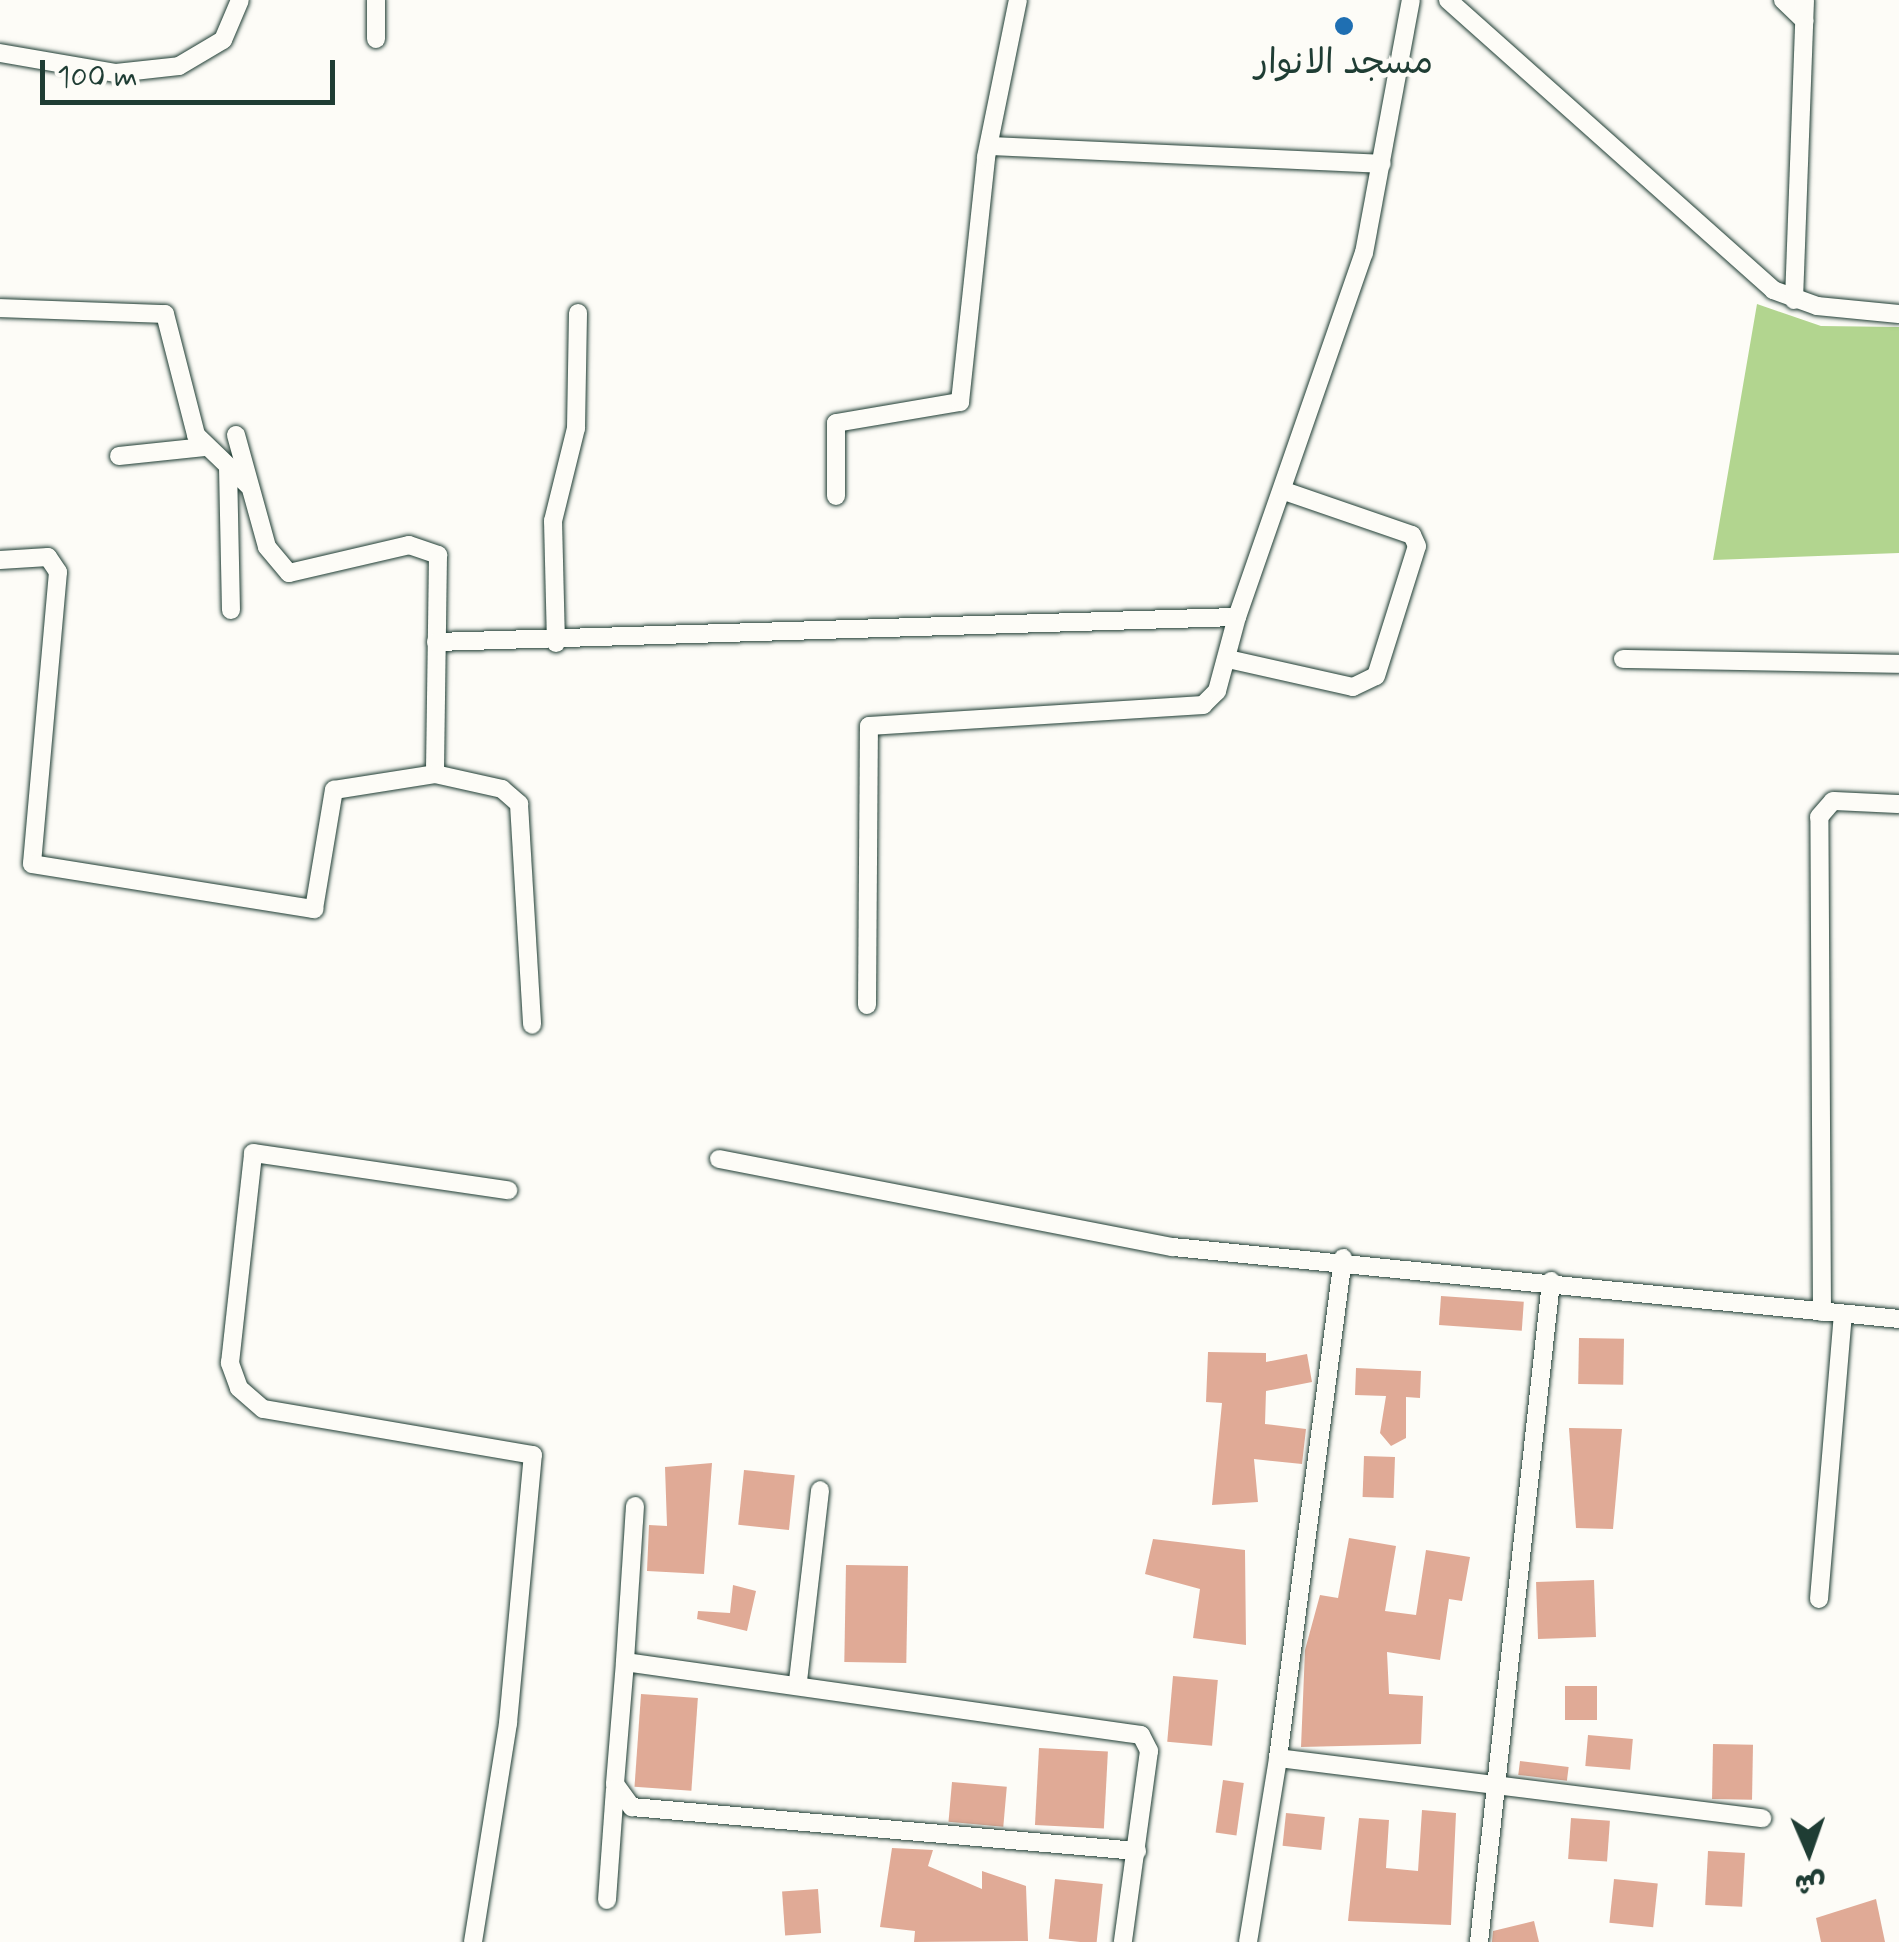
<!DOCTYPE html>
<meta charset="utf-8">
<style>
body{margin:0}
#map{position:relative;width:1899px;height:1942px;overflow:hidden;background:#fdfcf7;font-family:Mynerve,"Playpen Sans Arabic",sans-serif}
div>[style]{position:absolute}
.green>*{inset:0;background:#b2d58f}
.building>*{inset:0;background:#e0aa96;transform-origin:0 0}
.roads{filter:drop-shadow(0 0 2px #1f3d34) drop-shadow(0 0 2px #1f3d34)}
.street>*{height:18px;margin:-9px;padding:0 9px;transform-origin:9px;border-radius:9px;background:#fdfcf7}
.dots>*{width:28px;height:28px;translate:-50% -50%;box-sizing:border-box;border:5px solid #fdfcf7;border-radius:50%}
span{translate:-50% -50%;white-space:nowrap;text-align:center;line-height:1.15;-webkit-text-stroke:9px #fdfcf7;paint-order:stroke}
.poi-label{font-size:35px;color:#1f3d34}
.north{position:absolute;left:1759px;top:1802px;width:100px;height:100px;-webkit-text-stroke:8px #fdfcf7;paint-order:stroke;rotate:178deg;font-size:28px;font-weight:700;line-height:40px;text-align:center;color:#1f3d34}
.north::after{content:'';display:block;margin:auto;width:35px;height:45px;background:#1f3d34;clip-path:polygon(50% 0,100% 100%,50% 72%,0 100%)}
.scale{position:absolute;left:40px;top:60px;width:295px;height:45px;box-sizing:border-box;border:5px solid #1f3d34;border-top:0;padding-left:12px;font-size:30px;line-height:35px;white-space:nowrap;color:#1f3d34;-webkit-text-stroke:8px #fdfcf7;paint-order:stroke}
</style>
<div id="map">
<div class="green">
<i style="clip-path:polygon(1757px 304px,1821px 326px,1899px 327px,1899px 553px,1713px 560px)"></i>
</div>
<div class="building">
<i style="left:1441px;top:1296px;width:83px;height:29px;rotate:4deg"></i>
<i style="left:1579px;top:1338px;width:45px;height:46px;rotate:1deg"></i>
<i style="clip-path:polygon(1208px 1352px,1266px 1353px,1266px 1362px,1307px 1354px,1312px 1382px,1266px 1391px,1265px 1424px,1306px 1429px,1302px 1464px,1254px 1459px,1258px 1502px,1212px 1505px,1222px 1403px,1206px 1402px)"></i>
<i style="clip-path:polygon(1356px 1368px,1421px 1371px,1420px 1398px,1406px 1397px,1406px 1438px,1391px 1446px,1380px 1433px,1386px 1396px,1355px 1395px)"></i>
<i style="clip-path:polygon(1569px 1428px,1622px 1429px,1613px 1529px,1576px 1528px)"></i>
<i style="left:1364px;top:1456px;width:31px;height:41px;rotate:2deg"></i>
<i style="clip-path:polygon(712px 1463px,704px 1574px,647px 1571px,649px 1525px,667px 1526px,665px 1467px)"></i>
<i style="left:744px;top:1470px;width:51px;height:55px;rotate:6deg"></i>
<i style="clip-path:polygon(1349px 1538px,1396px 1546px,1385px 1611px,1416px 1615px,1426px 1550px,1470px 1557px,1462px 1601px,1449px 1599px,1440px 1660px,1387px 1652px,1389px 1694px,1423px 1696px,1421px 1744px,1301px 1747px,1305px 1650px,1320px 1595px,1338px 1598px)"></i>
<i style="clip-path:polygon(1153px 1539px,1245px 1550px,1246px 1645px,1193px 1638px,1200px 1589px,1145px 1574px)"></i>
<i style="left:846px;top:1565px;width:62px;height:97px;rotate:1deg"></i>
<i style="left:1594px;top:1580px;width:57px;height:58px;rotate:88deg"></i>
<i style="clip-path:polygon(733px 1585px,756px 1591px,747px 1631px,697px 1619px,698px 1611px,730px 1613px)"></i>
<i style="left:1173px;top:1676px;width:45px;height:66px;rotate:5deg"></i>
<i style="left:1565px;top:1686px;width:32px;height:34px"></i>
<i style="left:641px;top:1694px;width:57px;height:93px;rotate:4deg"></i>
<i style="left:1588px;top:1735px;width:45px;height:31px;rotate:5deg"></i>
<i style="left:1713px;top:1744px;width:40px;height:55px;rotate:1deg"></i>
<i style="left:1039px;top:1748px;width:69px;height:77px;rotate:3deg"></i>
<i style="left:1520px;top:1761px;width:49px;height:14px;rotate:7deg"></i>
<i style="left:1223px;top:1780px;width:21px;height:53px;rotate:8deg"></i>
<i style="left:952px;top:1782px;width:55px;height:40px;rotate:5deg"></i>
<i style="clip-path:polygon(1422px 1810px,1456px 1813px,1451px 1925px,1348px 1921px,1359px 1818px,1389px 1820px,1386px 1868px,1418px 1871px)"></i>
<i style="left:1286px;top:1813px;width:39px;height:33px;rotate:6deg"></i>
<i style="left:1571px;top:1818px;width:39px;height:41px;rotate:4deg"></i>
<i style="clip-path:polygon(892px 1848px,933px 1850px,928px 1866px,982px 1889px,982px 1871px,1026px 1886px,1028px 1941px,914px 1942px,915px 1931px,880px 1927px)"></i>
<i style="left:1708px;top:1851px;width:37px;height:54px;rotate:3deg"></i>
<i style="left:1055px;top:1879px;width:48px;height:60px;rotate:6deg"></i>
<i style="left:1614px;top:1879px;width:44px;height:44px;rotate:6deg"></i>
<i style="left:818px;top:1889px;width:44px;height:36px;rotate:86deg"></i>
<i style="clip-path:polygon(1876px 1899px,1885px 1942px,1821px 1942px,1816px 1918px)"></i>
<i style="clip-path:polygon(1534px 1921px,1539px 1942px,1492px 1942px,1493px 1931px)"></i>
</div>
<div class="roads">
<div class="street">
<i style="left:1448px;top:0;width:436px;rotate:41.7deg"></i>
<i style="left:1773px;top:290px;width:47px;rotate:20deg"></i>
<i style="left:1817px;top:306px;width:82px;rotate:5.6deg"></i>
<i style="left:1783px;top:0;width:30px;rotate:44deg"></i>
<i style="left:376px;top:39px;width:39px;rotate:-90deg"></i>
<i style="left:0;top:53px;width:118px;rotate:9.8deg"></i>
<i style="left:116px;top:73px;width:63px;rotate:-6.3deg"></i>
<i style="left:179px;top:66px;width:51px;rotate:-30.6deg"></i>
<i style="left:223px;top:40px;width:43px;rotate:-67deg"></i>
<i style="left:989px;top:146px;width:393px;rotate:2.6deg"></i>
<i style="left:1794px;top:300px;width:300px;rotate:-87.9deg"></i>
<i style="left:0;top:308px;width:165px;rotate:2.1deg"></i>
<i style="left:165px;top:314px;width:125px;rotate:75.6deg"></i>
<i style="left:196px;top:435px;width:72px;rotate:43.9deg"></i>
<i style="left:236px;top:435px;width:116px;rotate:74.5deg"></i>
<i style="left:267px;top:547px;width:34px;rotate:50deg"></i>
<i style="left:289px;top:573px;width:123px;rotate:-13.1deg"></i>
<i style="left:409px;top:545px;width:31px;rotate:19deg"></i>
<i style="left:438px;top:555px;width:219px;rotate:90.8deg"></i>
<i style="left:119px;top:456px;width:86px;rotate:-6deg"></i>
<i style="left:228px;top:467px;width:143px;rotate:88.8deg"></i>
<i style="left:836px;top:496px;width:73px;rotate:-90deg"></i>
<i style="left:836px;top:423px;width:126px;rotate:-9.6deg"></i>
<i style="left:960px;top:402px;width:246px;rotate:-83.9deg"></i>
<i style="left:986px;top:157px;width:160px;rotate:-78.5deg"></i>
<i style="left:0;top:560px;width:48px;rotate:-3.6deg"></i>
<i style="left:48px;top:557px;width:18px;rotate:56deg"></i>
<i style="left:58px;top:572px;width:293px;rotate:95.1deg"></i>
<i style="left:32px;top:864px;width:286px;rotate:9.1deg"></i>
<i style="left:314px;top:909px;width:121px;rotate:-80.5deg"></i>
<i style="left:334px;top:790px;width:102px;rotate:-9deg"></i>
<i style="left:435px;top:774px;width:69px;rotate:12.6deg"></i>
<i style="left:502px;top:789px;width:23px;rotate:41deg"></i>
<i style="left:519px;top:804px;width:221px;rotate:86.6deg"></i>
<i style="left:436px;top:642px;width:801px;rotate:-1.79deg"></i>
<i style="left:1237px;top:617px;width:386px;rotate:-70.8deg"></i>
<i style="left:1364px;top:253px;width:257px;rotate:-79.5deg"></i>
<i style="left:556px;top:643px;width:122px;rotate:-91.4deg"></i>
<i style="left:553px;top:521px;width:96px;rotate:-76.1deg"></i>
<i style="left:576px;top:428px;width:115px;rotate:-89deg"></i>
<i style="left:1228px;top:659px;width:128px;rotate:12.6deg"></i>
<i style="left:1353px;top:687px;width:25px;rotate:-26deg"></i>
<i style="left:1376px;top:676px;width:136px;rotate:-72.5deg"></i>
<i style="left:1417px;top:546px;width:12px;rotate:-114deg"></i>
<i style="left:1412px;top:535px;width:135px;rotate:-161deg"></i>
<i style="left:1623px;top:659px;width:276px;rotate:1deg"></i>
<i style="left:867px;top:1005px;width:279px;rotate:-89.6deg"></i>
<i style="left:869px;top:726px;width:335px;rotate:-3.6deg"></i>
<i style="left:1203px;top:705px;width:20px;rotate:-45deg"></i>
<i style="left:1217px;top:691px;width:77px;rotate:-74.9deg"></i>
<i style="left:719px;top:1159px;width:462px;rotate:11deg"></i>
<i style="left:1173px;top:1247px;width:730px;rotate:5.66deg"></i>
<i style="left:1343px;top:1258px;width:504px;rotate:97.41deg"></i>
<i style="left:1278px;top:1758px;width:488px;rotate:7.1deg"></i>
<i style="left:1822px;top:1312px;width:495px;rotate:-90.3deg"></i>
<i style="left:1819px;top:817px;width:21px;rotate:-49deg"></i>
<i style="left:1833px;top:801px;width:66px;rotate:2.6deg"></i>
<i style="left:635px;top:1506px;width:156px;rotate:93.7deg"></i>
<i style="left:625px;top:1662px;width:521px;rotate:8.05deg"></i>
<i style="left:1141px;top:1735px;width:18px;rotate:63deg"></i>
<i style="left:1149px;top:1751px;width:193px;rotate:97.8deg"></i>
<i style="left:1819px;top:1599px;width:286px;rotate:-85.2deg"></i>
<i style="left:625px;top:1662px;width:122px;rotate:94.7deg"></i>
<i style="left:615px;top:1784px;width:29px;rotate:54deg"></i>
<i style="left:632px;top:1807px;width:507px;rotate:4.98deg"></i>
<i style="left:798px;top:1681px;width:192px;rotate:-83.4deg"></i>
<i style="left:607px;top:1900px;width:111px;rotate:-85.9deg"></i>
<i style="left:473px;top:1942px;width:222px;rotate:-80.9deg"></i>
<i style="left:508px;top:1723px;width:269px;rotate:-84.7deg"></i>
<i style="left:533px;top:1455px;width:274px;rotate:-170.3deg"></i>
<i style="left:263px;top:1409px;width:32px;rotate:-139deg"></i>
<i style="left:239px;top:1388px;width:27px;rotate:-110deg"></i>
<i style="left:230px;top:1363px;width:211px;rotate:-83.7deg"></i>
<i style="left:253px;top:1153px;width:258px;rotate:8.3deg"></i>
<i style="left:1248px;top:1942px;width:186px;rotate:-80.7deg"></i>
<i style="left:1479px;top:1942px;width:665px;rotate:-83.78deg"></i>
</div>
</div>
<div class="dots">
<i style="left:1344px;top:26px;background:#1f6fb2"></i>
</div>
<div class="poi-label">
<span style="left:1344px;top:63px">مسجد الانوار</span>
</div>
<div class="north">ش</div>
<div class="scale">100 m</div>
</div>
